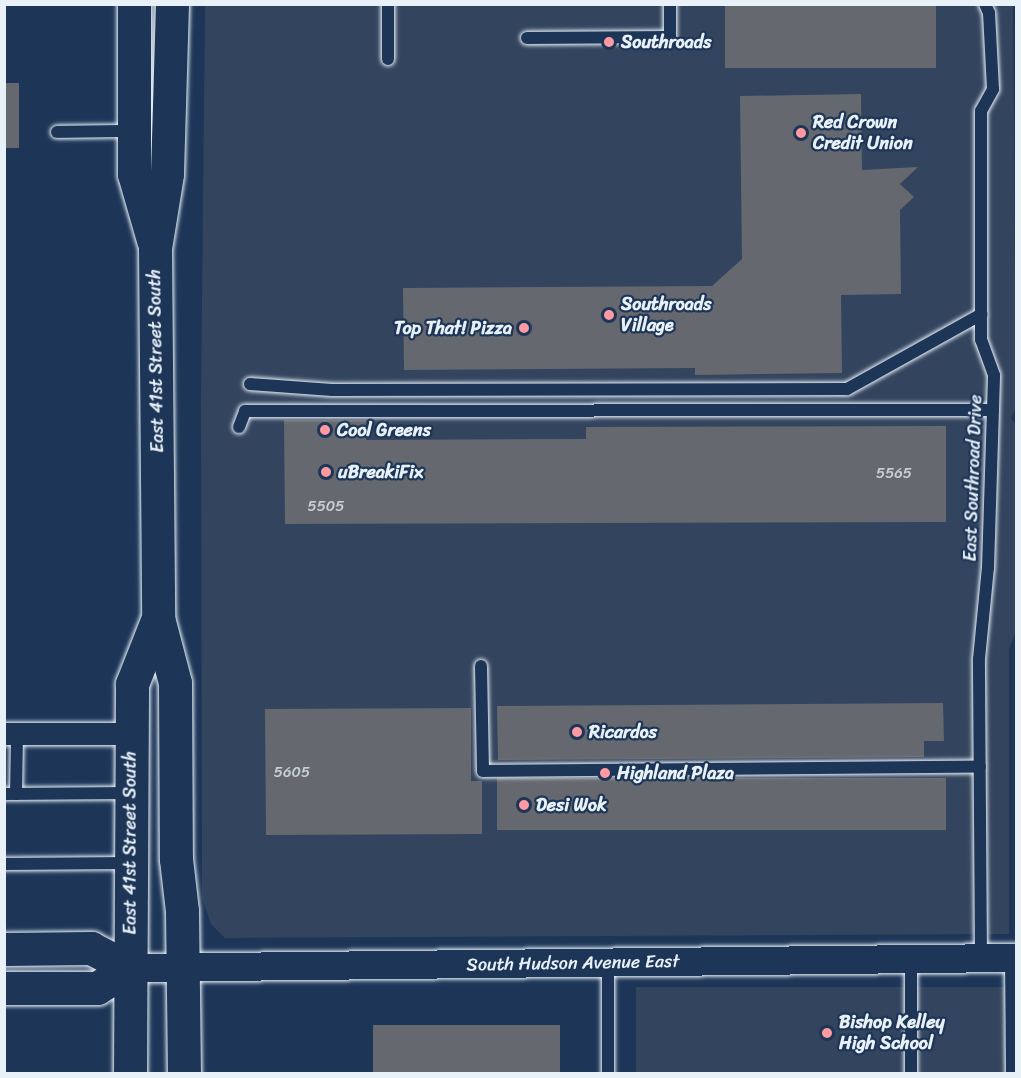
<!DOCTYPE html>
<style>
body{margin:0}
#map{position:relative;width:1021px;height:1078px;overflow:hidden;background:#1d3557;font-family:Sriracha,sans-serif}
div>[style]{position:absolute}
.built>*{inset:0;background:#33445e;transform-origin:0 0}
.building>*{inset:0;background:#65686f;transform-origin:0 0}
.roads{filter:drop-shadow(0 0 2px #e8f1f8) drop-shadow(0 0 2px #e8f1f8)}
.service>*{height:12px;margin:-6px;padding:0 6px;transform-origin:6px;border-radius:6px;background:#1d3557}
.minor>*{height:22px;margin:-11px;padding:0 11px;transform-origin:11px;border-radius:11px;background:#1d3557}
.tertiary>*{height:28px;margin:-14px;padding:0 14px;transform-origin:14px;border-radius:14px;background:#1d3557}
.secondary>*{height:33px;margin:-16.5px;padding:0 16.5px;transform-origin:16.5px;border-radius:16.5px;background:#1d3557}
.motorway>*{height:33px;margin:-16.5px;padding:0 16.5px;transform-origin:16.5px;border-radius:16.5px;background:#1d3557}
.dots>*{width:16px;height:16px;translate:-50% -50%;box-sizing:border-box;border:3px solid #1d3557;border-radius:50%}
span{translate:-50% -50%;white-space:nowrap;text-align:center;line-height:1.15;-webkit-text-stroke:4.5px #1d3557;paint-order:stroke}
.number-label{font-size:15px;color:#c7cfd6}
.number-label span{-webkit-text-stroke-width:0}
.poi-label{font-size:18px;color:#e8f1f8;font-weight:700}
.left{translate:0 -50%;text-align:left}
.right{translate:-100% -50%;text-align:right}
.street-label{font-size:18px;color:#e8f1f8}
.frame{position:absolute;inset:0;border:6px solid #e8f1f8;pointer-events:none}
</style>
<div id="map">
<div class="built">
<i style="clip-path:polygon(205px 5px,1013px 5px,1016px 408px,1011px 418px,1016px 425px,1016px 631px,1009px 649px,1009px 934px,225px 938px,211px 924px,202px 898px,201px 400px)"></i>
<i style="left:1016px;top:987px;width:86px;height:380px;rotate:90deg"></i>
</div>
<div class="building">
<i style="left:725px;top:4px;width:211px;height:64px"></i>
<i style="left:19px;top:83px;width:65px;height:15px;rotate:90deg"></i>
<i style="clip-path:polygon(861px 94px,862px 170px,918px 167px,900px 184px,914px 197px,900px 210px,901px 294px,841px 295px,842px 373px,695px 375px,695px 368px,404px 370px,403px 288px,712px 286px,742px 259px,740px 96px)"></i>
<i style="clip-path:polygon(284px 420px,366px 420px,366px 440px,586px 439px,586px 427px,946px 426px,946px 522px,285px 524px)"></i>
<i style="clip-path:polygon(943px 703px,944px 741px,924px 741px,924px 757px,498px 760px,497px 706px)"></i>
<i style="clip-path:polygon(471px 708px,471px 781px,482px 781px,482px 834px,266px 835px,265px 709px)"></i>
<i style="left:946px;top:778px;width:52px;height:449px;rotate:90deg"></i>
<i style="left:373px;top:1025px;width:187px;height:49px"></i>
</div>
<div class="roads">
<div class="service">
<i style="left:388px;top:4px;width:55px;rotate:90deg"></i>
<i style="left:527px;top:38px;width:143px;rotate:-0.4deg"></i>
<i style="left:670px;top:37px;width:33px;rotate:-90deg"></i>
<i style="left:57px;top:132px;width:76px;rotate:-0.8deg"></i>
<i style="left:250px;top:384px;width:82px;rotate:4.2deg"></i>
<i style="left:332px;top:390px;width:515px;rotate:-0.11deg"></i>
<i style="left:847px;top:389px;width:154px;rotate:-29.1deg"></i>
<i style="left:239px;top:427px;width:17px;rotate:-69deg"></i>
<i style="left:245px;top:411px;width:748px;rotate:-0.08deg"></i>
<i style="left:481px;top:666px;width:105px;rotate:88.9deg"></i>
<i style="left:483px;top:771px;width:497px;rotate:-0.5deg"></i>
<i style="left:4px;top:794px;width:125px;rotate:-0.5deg"></i>
<i style="left:16px;top:794px;width:59px;rotate:-89deg"></i>
<i style="left:4px;top:864px;width:125px;rotate:-0.5deg"></i>
<i style="left:981px;top:958px;width:299px;rotate:-90.4deg"></i>
<i style="left:979px;top:659px;width:91px;rotate:-84.4deg"></i>
<i style="left:988px;top:568px;width:193px;rotate:-88.2deg"></i>
<i style="left:994px;top:375px;width:37px;rotate:-110deg"></i>
<i style="left:981px;top:340px;width:229px;rotate:-90deg"></i>
<i style="left:981px;top:111px;width:25px;rotate:-61deg"></i>
<i style="left:993px;top:89px;width:76px;rotate:-93deg"></i>
<i style="left:989px;top:13px;width:10px;rotate:-114deg"></i>
<i style="left:1011px;top:958px;width:116px;rotate:89.5deg"></i>
<i style="left:911px;top:959px;width:115px;rotate:90deg"></i>
<i style="left:608px;top:962px;width:112px;rotate:90deg"></i>
</div>
<div class="minor">
<i style="left:4px;top:734px;width:127px"></i>
</div>
<div class="tertiary">
<i style="left:129px;top:968px;width:887px;rotate:-0.65deg"></i>
</div>
<div class="secondary">
<i style="left:134px;top:4px;width:170px;rotate:90deg"></i>
<i style="left:134px;top:174px;width:69px;rotate:73.9deg"></i>
<i style="left:172px;top:4px;width:170px;rotate:91.7deg"></i>
<i style="left:167px;top:174px;width:75px;rotate:99.2deg"></i>
<i style="left:155px;top:248px;width:370px;rotate:89.5deg"></i>
<i style="left:158px;top:618px;width:67px;rotate:75.3deg"></i>
<i style="left:175px;top:683px;width:176px;rotate:89.7deg"></i>
<i style="left:176px;top:859px;width:52px;rotate:83.4deg"></i>
<i style="left:182px;top:911px;width:163px;rotate:89.3deg"></i>
<i style="left:4px;top:949px;width:87px;rotate:-0.7deg"></i>
<i style="left:91px;top:948px;width:43px;rotate:27.8deg"></i>
<i style="left:130px;top:1074px;width:390px;rotate:-89.7deg"></i>
<i style="left:132px;top:684px;width:71px;rotate:-68.5deg"></i>
</div>
<div class="motorway">
<i style="left:4px;top:988px;width:93px"></i>
<i style="left:97px;top:988px;width:38px;rotate:-32deg"></i>
</div>
</div>
<div class="dots">
<i style="left:609px;top:42px;background:#ff9aa2"></i>
<i style="left:801px;top:133px;background:#ff9aa2"></i>
<i style="left:609px;top:315px;background:#ff9aa2"></i>
<i style="left:524px;top:328px;background:#ff9aa2"></i>
<i style="left:325px;top:430px;background:#ff9aa2"></i>
<i style="left:326px;top:472px;background:#ff9aa2"></i>
<i style="left:577px;top:732px;background:#ff9aa2"></i>
<i style="left:605px;top:773px;background:#ff9aa2"></i>
<i style="left:524px;top:805px;background:#ff9aa2"></i>
<i style="left:827px;top:1033px;background:#ff9aa2"></i>
</div>
<div class="number-label">
<span style="left:894px;top:474px">5565</span>
<span style="left:326px;top:507px">5505</span>
<span style="left:292px;top:773px">5605</span>
</div>
<div class="poi-label">
<span class="left" style="left:621px;top:42px">Southroads</span>
<span class="left" style="left:813px;top:133px">Red Crown<br>Credit Union</span>
<span class="left" style="left:621px;top:315px">Southroads<br>Village</span>
<span class="right" style="left:512px;top:328px">Top That! Pizza</span>
<span class="left" style="left:337px;top:430px">Cool Greens</span>
<span class="left" style="left:338px;top:472px">uBreakiFix</span>
<span class="left" style="left:589px;top:732px">Ricardos</span>
<span class="left" style="left:617px;top:773px">Highland Plaza</span>
<span class="left" style="left:536px;top:805px">Desi Wok</span>
<span class="left" style="left:839px;top:1033px">Bishop Kelley<br>High School</span>
</div>
<div class="street-label">
<span style="left:156px;top:361px;rotate:-91deg">East 41st Street South</span>
<span style="left:973px;top:478px;rotate:-88deg">East Southroad Drive</span>
<span style="left:130px;top:843px;rotate:-90deg">East 41st Street South</span>
<span style="left:573px;top:963px;rotate:-1deg">South Hudson Avenue East</span>
</div>
<div class="frame"></div>
</div>
